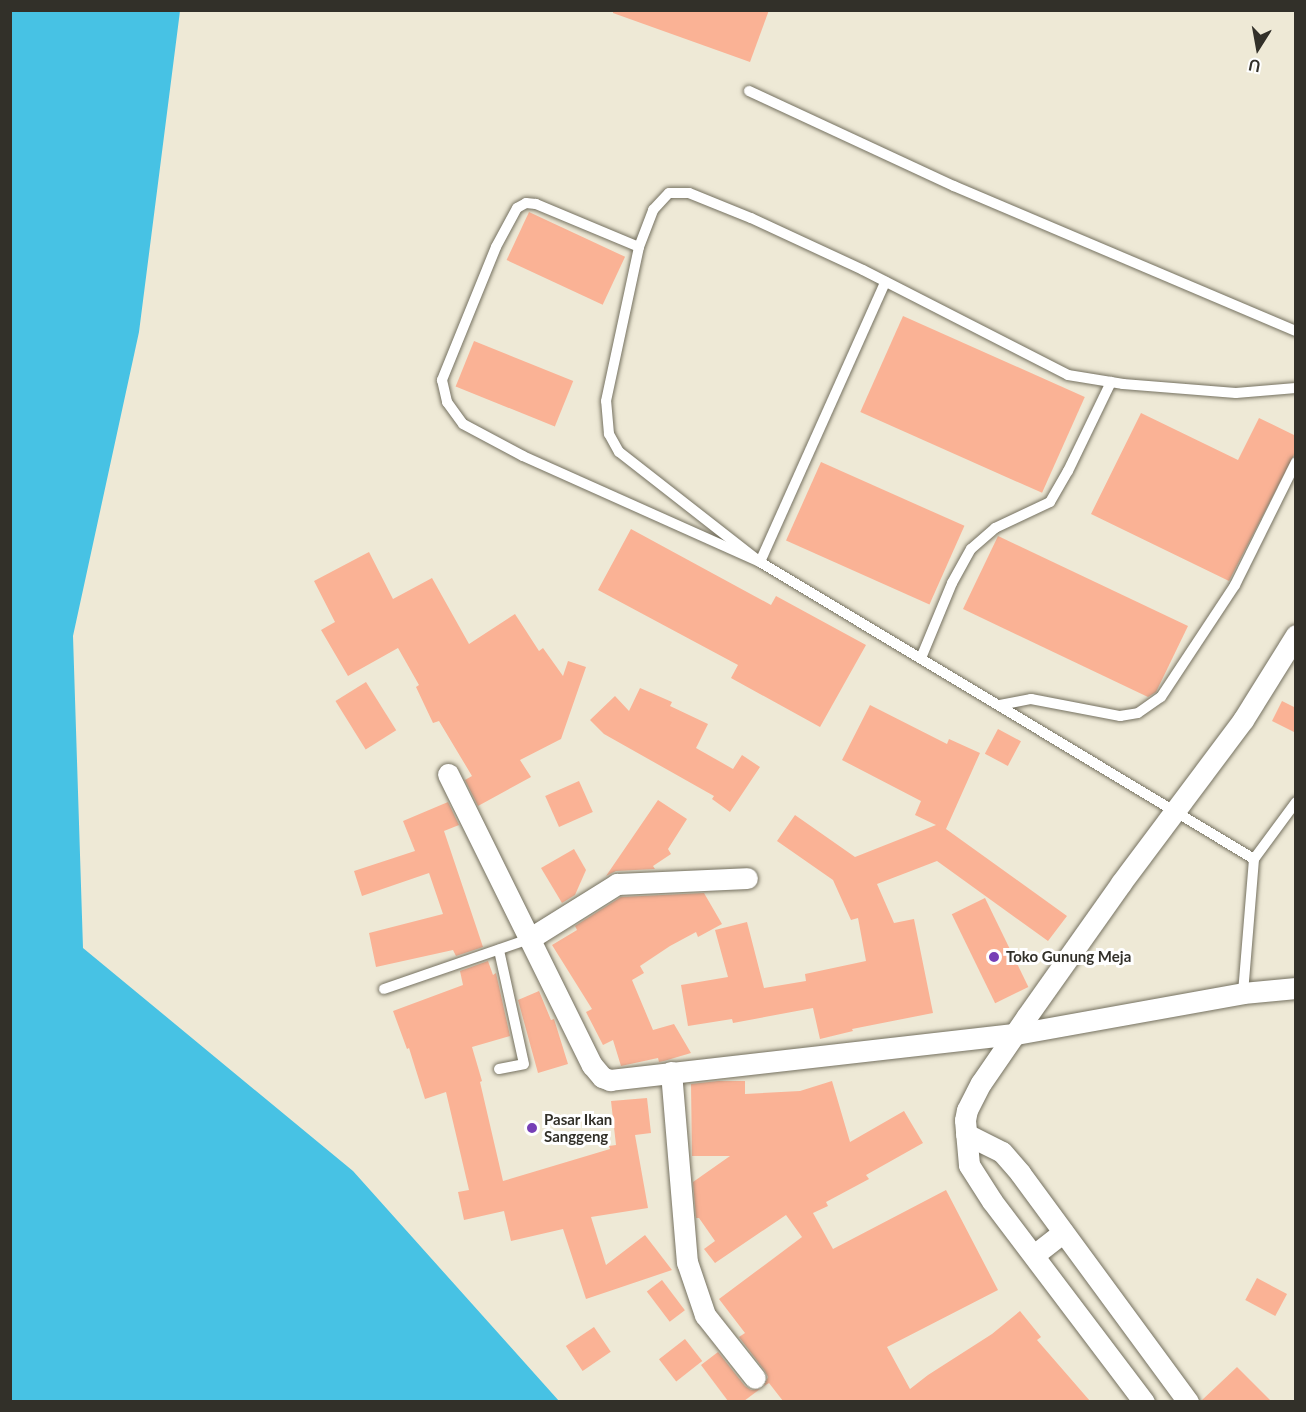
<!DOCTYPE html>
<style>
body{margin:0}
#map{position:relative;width:1306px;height:1412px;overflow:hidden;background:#eee9d6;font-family:Lato,sans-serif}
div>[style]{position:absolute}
.water>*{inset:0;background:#47c2e4}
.building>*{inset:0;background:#fab295;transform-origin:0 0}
.roads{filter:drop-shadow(0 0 2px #757160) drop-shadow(0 0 2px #757160)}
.lane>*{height:10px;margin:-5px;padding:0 5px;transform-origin:5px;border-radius:5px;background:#fff}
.street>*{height:21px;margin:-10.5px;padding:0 10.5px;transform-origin:10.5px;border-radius:10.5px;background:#fff}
.dots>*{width:16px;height:16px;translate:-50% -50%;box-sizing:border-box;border:3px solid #fff;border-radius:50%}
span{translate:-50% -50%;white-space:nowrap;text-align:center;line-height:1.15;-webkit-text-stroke:6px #fff;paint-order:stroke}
.poi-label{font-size:15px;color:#323029;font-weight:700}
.left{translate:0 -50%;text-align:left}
.frame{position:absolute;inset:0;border:12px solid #323029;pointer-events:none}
.north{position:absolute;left:1228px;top:18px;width:60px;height:60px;-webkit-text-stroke:4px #fff;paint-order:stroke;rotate:191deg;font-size:16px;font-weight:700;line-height:24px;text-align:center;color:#323029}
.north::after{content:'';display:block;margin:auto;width:21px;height:27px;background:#323029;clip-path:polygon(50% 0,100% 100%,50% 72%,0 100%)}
</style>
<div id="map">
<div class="water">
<i style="clip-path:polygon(10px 11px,180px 11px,139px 332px,73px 636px,83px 948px,353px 1171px,559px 1401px,11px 1401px)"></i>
</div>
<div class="building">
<i style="clip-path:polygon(613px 10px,769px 10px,750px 62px,613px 13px)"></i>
<i style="left:529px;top:212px;width:106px;height:53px;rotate:25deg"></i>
<i style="left:903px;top:316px;width:199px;height:105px;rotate:24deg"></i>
<i style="left:474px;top:341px;width:107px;height:49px;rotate:22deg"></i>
<i style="clip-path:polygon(1141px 413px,1238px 460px,1259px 418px,1296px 436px,1296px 451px,1229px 581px,1091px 514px)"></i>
<i style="left:821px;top:462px;width:157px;height:86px;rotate:24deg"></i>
<i style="clip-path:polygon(631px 529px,771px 605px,776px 596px,866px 645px,820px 727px,731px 678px,738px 665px,598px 590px)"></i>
<i style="clip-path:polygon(998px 536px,1188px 626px,1156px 692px,1148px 697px,963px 609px)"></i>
<i style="clip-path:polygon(369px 552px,393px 599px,432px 578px,469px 644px,515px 614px,539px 651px,543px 648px,563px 676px,568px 661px,586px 667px,561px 739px,520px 760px,531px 777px,478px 806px,465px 780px,472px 776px,439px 721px,433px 723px,416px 687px,419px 685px,398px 648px,348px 676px,321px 630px,335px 622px,314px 581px)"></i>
<i style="left:366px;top:682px;width:57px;height:36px;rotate:58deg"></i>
<i style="clip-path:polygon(640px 688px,672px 702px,670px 706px,708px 724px,696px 748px,733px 769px,742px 755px,760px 767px,730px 812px,712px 799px,714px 796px,604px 734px,590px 720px,615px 696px,629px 711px)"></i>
<i style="clip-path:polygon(1282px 701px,1296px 708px,1296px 733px,1272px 721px)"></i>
<i style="clip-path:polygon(870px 705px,947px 744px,949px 739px,980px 753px,946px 829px,1067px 916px,1048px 941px,937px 861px,877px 884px,894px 923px,914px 919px,933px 1013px,852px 1029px,853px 1031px,820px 1039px,813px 1008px,733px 1023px,732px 1019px,688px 1026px,681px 985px,728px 977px,715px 930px,747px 922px,764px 988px,806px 981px,805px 974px,866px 961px,858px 918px,851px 920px,833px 880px,777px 841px,795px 815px,855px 857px,936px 825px,915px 815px,921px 801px,842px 760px)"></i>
<i style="left:998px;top:729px;width:26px;height:28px;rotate:28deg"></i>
<i style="left:579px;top:781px;width:34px;height:37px;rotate:66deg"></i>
<i style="clip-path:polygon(658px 800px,687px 819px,668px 849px,671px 854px,653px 866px,655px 869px,616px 871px,606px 876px)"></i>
<i style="clip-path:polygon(448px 802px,459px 825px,444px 831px,483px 947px,456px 956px,453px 950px,376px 967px,369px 933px,443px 914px,429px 873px,362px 896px,354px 871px,415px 851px,403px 821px)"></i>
<i style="clip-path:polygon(574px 849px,586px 870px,575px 895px,562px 903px,541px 868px)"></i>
<i style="clip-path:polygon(704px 893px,722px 924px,698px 937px,696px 932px,670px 946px,640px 966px,644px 973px,632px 980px,653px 1030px,674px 1024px,691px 1053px,664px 1061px,659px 1062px,658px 1058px,621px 1066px,613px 1040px,603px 1045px,586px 1012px,592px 1009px,552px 945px,577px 930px,575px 926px,621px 897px)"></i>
<i style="left:985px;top:898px;width:99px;height:37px;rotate:64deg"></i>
<i style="clip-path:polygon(488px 961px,493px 975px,496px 973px,510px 1036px,472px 1047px,482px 1081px,480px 1082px,503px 1181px,610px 1149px,609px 1146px,616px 1145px,611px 1101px,647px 1098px,651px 1133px,635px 1135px,648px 1208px,591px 1217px,606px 1265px,645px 1235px,672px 1270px,586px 1299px,563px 1229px,511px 1241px,504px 1211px,464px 1220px,458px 1192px,469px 1190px,446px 1092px,425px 1099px,409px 1048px,407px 1049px,393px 1011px,463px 985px,460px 971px)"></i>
<i style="clip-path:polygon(539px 991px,551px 1020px,554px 1019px,568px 1064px,538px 1073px,518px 1000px)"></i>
<i style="clip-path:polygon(718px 1081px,745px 1081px,745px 1094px,800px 1091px,832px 1081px,850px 1142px,904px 1111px,923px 1143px,866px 1175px,869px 1179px,826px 1202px,828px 1206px,813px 1213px,833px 1249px,946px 1190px,998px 1290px,887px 1347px,910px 1389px,928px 1375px,992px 1334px,1020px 1311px,1041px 1337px,1037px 1340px,1090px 1401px,783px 1401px,769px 1383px,764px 1386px,768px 1377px,765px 1371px,739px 1337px,745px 1333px,719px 1299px,802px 1237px,786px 1215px,715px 1263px,704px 1249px,715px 1241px,699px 1218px,696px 1218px,693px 1182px,730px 1156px,692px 1156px,691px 1084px)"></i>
<i style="left:1257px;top:1278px;width:34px;height:25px;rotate:28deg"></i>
<i style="left:662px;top:1280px;width:38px;height:19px;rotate:53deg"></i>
<i style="left:594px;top:1327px;width:30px;height:34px;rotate:56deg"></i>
<i style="left:685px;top:1339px;width:28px;height:33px;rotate:52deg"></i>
<i style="clip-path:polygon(718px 1352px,745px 1386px,751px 1390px,760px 1389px,744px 1401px,728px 1401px,701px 1365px)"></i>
<i style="clip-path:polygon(1237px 1367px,1271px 1401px,1201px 1401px)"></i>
</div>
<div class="roads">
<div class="lane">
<i style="left:749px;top:91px;width:226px;rotate:24.9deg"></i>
<i style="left:954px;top:186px;width:371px;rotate:23deg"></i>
<i style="left:639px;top:247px;width:112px;rotate:-157.3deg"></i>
<i style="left:536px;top:204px;width:10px;rotate:-174deg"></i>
<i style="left:526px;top:203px;width:10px;rotate:151deg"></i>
<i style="left:517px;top:208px;width:44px;rotate:118.3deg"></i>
<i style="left:496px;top:247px;width:144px;rotate:112.1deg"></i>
<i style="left:442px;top:380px;width:23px;rotate:77deg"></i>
<i style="left:447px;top:402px;width:27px;rotate:54deg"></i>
<i style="left:463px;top:424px;width:68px;rotate:28.1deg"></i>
<i style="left:523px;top:456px;width:260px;rotate:24.1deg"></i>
<i style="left:760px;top:562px;width:307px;rotate:-65.9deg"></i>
<i style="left:921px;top:658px;width:81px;rotate:-67.5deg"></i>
<i style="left:952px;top:583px;width:39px;rotate:-61deg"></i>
<i style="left:971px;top:549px;width:32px;rotate:-41deg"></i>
<i style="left:995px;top:528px;width:61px;rotate:-25.3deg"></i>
<i style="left:1050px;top:502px;width:36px;rotate:-60deg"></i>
<i style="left:1068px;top:471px;width:99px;rotate:-64.2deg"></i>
<i style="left:1000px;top:705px;width:32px;rotate:-11deg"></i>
<i style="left:1031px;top:699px;width:91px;rotate:10.8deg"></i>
<i style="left:1120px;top:716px;width:18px;rotate:-9deg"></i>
<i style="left:1138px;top:713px;width:28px;rotate:-35deg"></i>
<i style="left:1161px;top:697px;width:134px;rotate:-56.5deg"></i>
<i style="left:1235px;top:585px;width:137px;rotate:-63.6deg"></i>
<i style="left:1254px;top:859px;width:71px;rotate:-53.6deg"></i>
<i style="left:384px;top:989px;width:153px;rotate:-19deg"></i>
<i style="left:1243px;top:993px;width:134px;rotate:-85.3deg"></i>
<i style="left:1254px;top:859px;width:576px;rotate:-148.99deg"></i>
<i style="left:760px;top:562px;width:179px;rotate:-142deg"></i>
<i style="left:619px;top:452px;width:21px;rotate:-119deg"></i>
<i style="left:609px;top:434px;width:33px;rotate:-95deg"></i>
<i style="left:606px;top:401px;width:157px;rotate:-77.9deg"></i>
<i style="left:639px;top:247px;width:40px;rotate:-69deg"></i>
<i style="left:653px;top:210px;width:23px;rotate:-47deg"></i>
<i style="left:669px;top:193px;width:20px"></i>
<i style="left:689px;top:193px;width:67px;rotate:22deg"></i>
<i style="left:751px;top:218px;width:123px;rotate:24.9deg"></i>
<i style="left:863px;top:270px;width:230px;rotate:27.1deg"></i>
<i style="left:1068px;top:375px;width:56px;rotate:9.3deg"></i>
<i style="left:1123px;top:384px;width:113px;rotate:4.6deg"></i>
<i style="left:1236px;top:393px;width:60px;rotate:-4.8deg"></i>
<i style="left:499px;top:1069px;width:25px;rotate:-11deg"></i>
<i style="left:524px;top:1064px;width:117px;rotate:-102.4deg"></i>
</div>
<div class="street">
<i style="left:448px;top:774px;width:325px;rotate:63.7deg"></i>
<i style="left:592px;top:1065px;width:16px;rotate:50deg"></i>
<i style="left:602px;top:1077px;width:9px;rotate:21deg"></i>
<i style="left:610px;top:1080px;width:409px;rotate:-6.5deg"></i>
<i style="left:1016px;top:1034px;width:231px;rotate:-10.2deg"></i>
<i style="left:1243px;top:993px;width:53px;rotate:-5.4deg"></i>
<i style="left:529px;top:939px;width:104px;rotate:-32deg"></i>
<i style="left:617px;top:884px;width:130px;rotate:-2.6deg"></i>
<i style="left:671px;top:1072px;width:191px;rotate:85.2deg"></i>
<i style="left:687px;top:1262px;width:56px;rotate:71.2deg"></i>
<i style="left:705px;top:1315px;width:80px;rotate:51.6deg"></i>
<i style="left:966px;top:1134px;width:40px;rotate:26.6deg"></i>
<i style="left:1002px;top:1152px;width:28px;rotate:49deg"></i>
<i style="left:1020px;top:1173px;width:284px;rotate:53.7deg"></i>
<i style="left:1034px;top:1255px;width:37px;rotate:-38deg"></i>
<i style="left:1144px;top:1402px;width:252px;rotate:-127.1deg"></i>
<i style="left:992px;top:1201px;width:43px;rotate:-122.6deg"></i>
<i style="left:969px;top:1165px;width:45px;rotate:-95.1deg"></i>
<i style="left:965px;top:1120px;width:10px;rotate:-79deg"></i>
<i style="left:967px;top:1110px;width:30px;rotate:-63deg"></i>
<i style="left:981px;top:1083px;width:81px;rotate:-55.5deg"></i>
<i style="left:1027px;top:1016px;width:163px;rotate:-54.7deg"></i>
<i style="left:1121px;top:883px;width:204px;rotate:-53.2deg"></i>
<i style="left:1243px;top:720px;width:100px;rotate:-58.1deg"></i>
</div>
</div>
<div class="dots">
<i style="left:994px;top:957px;background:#763fb6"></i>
<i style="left:532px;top:1128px;background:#763fb6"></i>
</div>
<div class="poi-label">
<span class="left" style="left:1006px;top:957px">Toko Gunung Meja</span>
<span class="left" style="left:544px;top:1128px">Pasar Ikan<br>Sanggeng</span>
</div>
<div class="frame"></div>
<div class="north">U</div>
</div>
